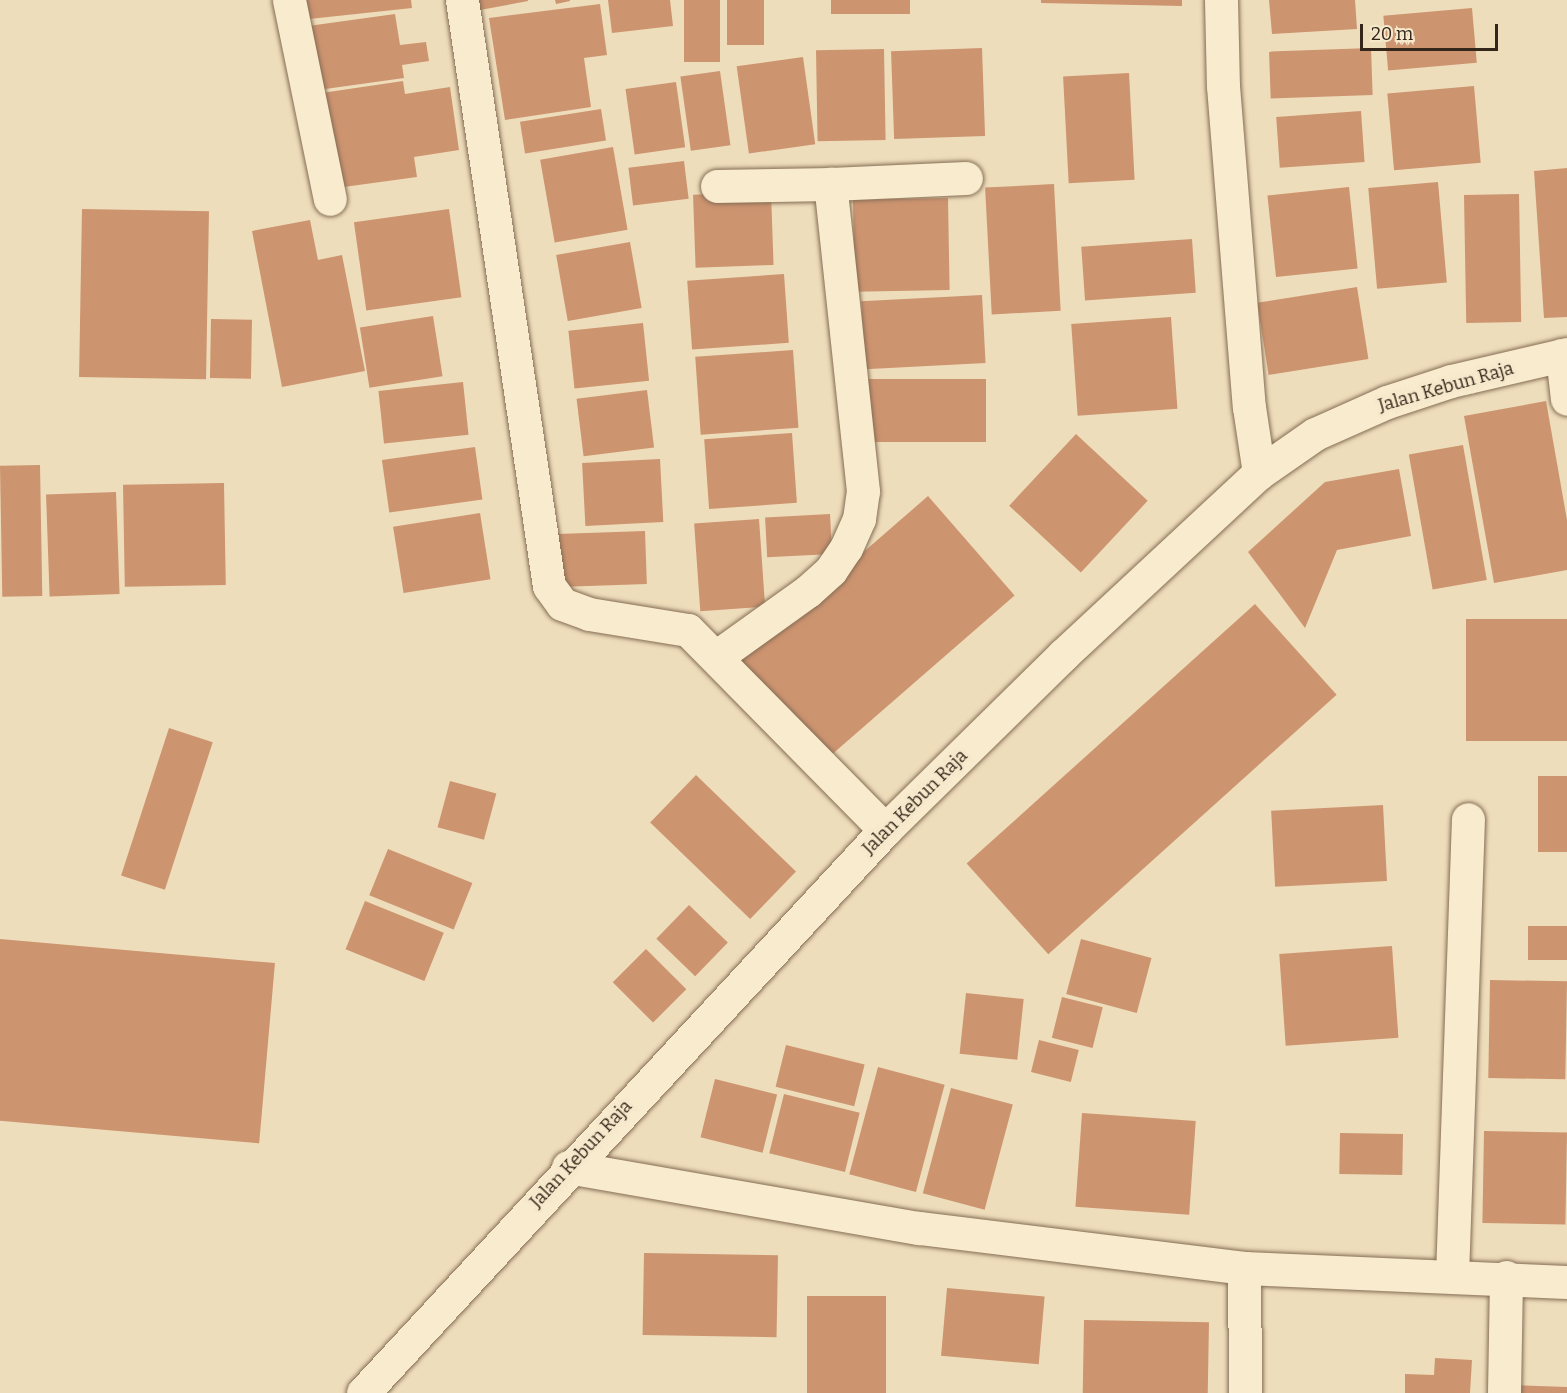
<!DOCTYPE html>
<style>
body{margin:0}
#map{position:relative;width:1567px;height:1393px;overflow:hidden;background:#edb;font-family:Bitter,serif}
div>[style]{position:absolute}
.building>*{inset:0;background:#cd9470;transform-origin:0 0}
.roads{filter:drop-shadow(0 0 2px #856d55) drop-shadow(0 0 2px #856d55)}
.minor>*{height:33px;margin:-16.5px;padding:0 16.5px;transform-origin:16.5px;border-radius:16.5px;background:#f9ebce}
.tertiary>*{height:33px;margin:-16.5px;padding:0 16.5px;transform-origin:16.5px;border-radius:16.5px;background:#f9ebce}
span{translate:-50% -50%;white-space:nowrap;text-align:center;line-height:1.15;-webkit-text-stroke:6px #f5e8cb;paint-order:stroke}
.street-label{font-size:18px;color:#34261a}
.scale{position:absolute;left:1360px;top:24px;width:138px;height:27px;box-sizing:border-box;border:3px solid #34261a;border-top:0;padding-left:8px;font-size:18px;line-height:21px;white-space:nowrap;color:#34261a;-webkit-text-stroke:4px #f5e8cb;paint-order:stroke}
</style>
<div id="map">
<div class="building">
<i style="clip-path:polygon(297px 0,411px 0,412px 8px,300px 20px)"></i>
<i style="clip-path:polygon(478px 0,528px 0,528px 1px,480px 10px)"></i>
<i style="clip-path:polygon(555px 0,570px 0,570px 1px,556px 4px)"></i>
<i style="clip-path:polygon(608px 0,670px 0,673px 26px,612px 33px)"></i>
<i style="left:684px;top:0;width:36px;height:62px"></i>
<i style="left:727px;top:0;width:37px;height:45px"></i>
<i style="left:831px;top:0;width:79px;height:14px"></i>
<i style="clip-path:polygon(1041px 0,1182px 0,1182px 6px,1041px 3px)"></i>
<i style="clip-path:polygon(1269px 0,1355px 0,1357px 29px,1272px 34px)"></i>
<i style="clip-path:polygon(600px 4px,607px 55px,584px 58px,591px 107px,505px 120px,489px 18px)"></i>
<i style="left:1472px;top:8px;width:55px;height:89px;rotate:85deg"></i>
<i style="clip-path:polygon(395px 14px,400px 45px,426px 42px,429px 61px,402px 65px,404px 78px,311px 91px,301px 27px)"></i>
<i style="left:982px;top:48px;width:88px;height:91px;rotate:88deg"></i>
<i style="left:1371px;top:48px;width:47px;height:102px;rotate:88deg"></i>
<i style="left:884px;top:49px;width:91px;height:68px;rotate:89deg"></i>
<i style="left:803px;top:57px;width:88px;height:67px;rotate:82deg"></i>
<i style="left:720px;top:71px;width:75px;height:40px;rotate:82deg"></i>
<i style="left:1129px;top:73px;width:107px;height:66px;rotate:87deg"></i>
<i style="clip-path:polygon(403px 81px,405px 94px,450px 87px,459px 150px,414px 157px,417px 177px,329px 189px,315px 94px)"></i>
<i style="left:676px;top:82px;width:66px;height:51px;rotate:82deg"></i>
<i style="left:1474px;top:86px;width:77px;height:87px;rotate:85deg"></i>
<i style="left:601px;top:109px;width:32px;height:82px;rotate:81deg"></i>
<i style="left:1361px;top:111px;width:51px;height:85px;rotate:86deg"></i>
<i style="left:613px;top:147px;width:84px;height:74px;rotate:80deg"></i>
<i style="left:684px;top:161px;width:38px;height:56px;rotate:83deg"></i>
<i style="clip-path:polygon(1567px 168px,1567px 317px,1544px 318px,1534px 171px)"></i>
<i style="left:1438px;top:182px;width:101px;height:70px;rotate:85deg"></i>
<i style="left:1054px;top:184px;width:127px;height:69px;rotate:87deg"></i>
<i style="left:1349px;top:187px;width:82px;height:82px;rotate:84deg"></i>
<i style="left:771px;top:192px;width:73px;height:78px;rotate:88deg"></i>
<i style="left:1519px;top:194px;width:128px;height:55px;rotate:89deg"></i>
<i style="left:948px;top:198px;width:92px;height:95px;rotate:89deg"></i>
<i style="left:82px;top:209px;width:127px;height:168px;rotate:1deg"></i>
<i style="left:449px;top:209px;width:89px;height:96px;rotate:82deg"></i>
<i style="clip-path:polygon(310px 220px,318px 260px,342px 255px,365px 371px,282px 387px,252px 231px)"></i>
<i style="left:1192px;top:239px;width:54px;height:111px;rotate:86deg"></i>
<i style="left:630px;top:242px;width:67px;height:75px;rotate:80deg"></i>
<i style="left:784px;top:274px;width:69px;height:97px;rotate:86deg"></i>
<i style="left:1357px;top:287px;width:73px;height:101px;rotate:81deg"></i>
<i style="left:982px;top:295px;width:68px;height:121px;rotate:87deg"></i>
<i style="left:433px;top:316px;width:61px;height:74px;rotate:81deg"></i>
<i style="left:1171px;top:317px;width:92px;height:100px;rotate:86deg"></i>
<i style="left:211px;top:319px;width:41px;height:59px;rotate:1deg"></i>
<i style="left:643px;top:323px;width:58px;height:75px;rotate:84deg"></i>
<i style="left:793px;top:350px;width:78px;height:98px;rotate:86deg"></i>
<i style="left:863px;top:379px;width:123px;height:63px"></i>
<i style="left:463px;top:382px;width:53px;height:85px;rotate:84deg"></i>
<i style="left:647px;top:390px;width:58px;height:71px;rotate:83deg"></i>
<i style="clip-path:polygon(1546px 401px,1567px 520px,1567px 570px,1494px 583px,1464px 416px)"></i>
<i style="left:792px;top:433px;width:70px;height:88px;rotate:86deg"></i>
<i style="left:1076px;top:434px;width:98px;height:98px;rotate:43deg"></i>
<i style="left:1463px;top:445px;width:137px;height:55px;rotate:80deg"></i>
<i style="left:475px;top:447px;width:53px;height:94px;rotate:82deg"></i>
<i style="left:660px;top:459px;width:63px;height:78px;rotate:87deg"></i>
<i style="left:40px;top:465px;width:131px;height:40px;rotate:89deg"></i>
<i style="clip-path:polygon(1399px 469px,1411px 536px,1337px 550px,1305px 628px,1248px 552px,1325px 482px)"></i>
<i style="left:224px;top:483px;width:102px;height:101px;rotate:89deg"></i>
<i style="left:116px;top:492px;width:102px;height:70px;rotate:88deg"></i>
<i style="left:928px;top:496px;width:132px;height:249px;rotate:49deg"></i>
<i style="left:480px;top:513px;width:67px;height:88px;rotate:81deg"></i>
<i style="left:830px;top:514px;width:40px;height:65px;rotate:87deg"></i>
<i style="left:759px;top:519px;width:88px;height:65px;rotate:86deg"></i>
<i style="left:645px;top:531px;width:53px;height:88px;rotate:88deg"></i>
<i style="left:1255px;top:604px;width:122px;height:388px;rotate:48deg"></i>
<i style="left:1567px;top:619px;width:122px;height:101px;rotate:90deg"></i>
<i style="left:169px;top:728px;width:46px;height:155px;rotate:18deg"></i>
<i style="left:696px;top:775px;width:139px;height:66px;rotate:44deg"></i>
<i style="left:1567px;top:776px;width:76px;height:29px;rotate:90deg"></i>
<i style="left:450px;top:781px;width:48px;height:48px;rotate:15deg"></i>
<i style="left:1383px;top:805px;width:76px;height:112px;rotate:87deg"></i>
<i style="left:388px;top:849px;width:91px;height:50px;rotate:22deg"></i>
<i style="left:365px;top:901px;width:85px;height:52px;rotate:22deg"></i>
<i style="left:689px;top:905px;width:54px;height:47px;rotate:44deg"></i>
<i style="left:1528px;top:926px;width:39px;height:34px"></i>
<i style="left:0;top:939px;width:276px;height:181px;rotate:5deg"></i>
<i style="left:1081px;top:939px;width:73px;height:57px;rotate:15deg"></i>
<i style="left:1392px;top:946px;width:92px;height:113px;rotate:86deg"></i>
<i style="left:646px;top:949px;width:57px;height:47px;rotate:45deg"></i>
<i style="left:1490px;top:980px;width:77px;height:98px;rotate:1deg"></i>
<i style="left:966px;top:993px;width:58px;height:61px;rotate:6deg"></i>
<i style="left:1062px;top:997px;width:42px;height:42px;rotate:14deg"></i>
<i style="left:1039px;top:1040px;width:41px;height:33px;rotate:14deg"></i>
<i style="left:786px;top:1045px;width:81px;height:43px;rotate:14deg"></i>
<i style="left:878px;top:1067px;width:69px;height:111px;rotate:15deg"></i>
<i style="left:715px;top:1079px;width:64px;height:60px;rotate:14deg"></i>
<i style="left:951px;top:1088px;width:64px;height:109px;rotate:15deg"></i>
<i style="left:784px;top:1094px;width:78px;height:61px;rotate:14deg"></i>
<i style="left:1082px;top:1113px;width:114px;height:94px;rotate:4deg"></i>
<i style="left:1484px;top:1131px;width:83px;height:92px;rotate:1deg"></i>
<i style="left:1340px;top:1133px;width:63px;height:41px;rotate:1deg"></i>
<i style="left:644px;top:1253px;width:134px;height:82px;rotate:1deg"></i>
<i style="left:947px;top:1288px;width:98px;height:68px;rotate:5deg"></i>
<i style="left:807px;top:1296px;width:79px;height:97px"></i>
<i style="left:1084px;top:1320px;width:125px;height:73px;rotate:1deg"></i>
<i style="clip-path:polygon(1435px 1358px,1472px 1360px,1470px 1393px,1405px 1393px,1405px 1374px,1434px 1375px)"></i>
<i style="clip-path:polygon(1508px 1385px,1567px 1387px,1567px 1393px,1508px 1393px)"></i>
</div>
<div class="roads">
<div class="minor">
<i style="left:289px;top:0;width:203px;rotate:78.4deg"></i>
<i style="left:462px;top:0;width:592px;rotate:81.56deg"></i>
<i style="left:549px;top:586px;width:22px;rotate:54deg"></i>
<i style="left:562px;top:604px;width:29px;rotate:20deg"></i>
<i style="left:589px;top:614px;width:100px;rotate:9.2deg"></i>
<i style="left:688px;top:630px;width:281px;rotate:45.4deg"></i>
<i style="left:1221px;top:0;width:86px;rotate:88.7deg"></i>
<i style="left:1223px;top:86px;width:322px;rotate:85.4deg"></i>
<i style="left:1249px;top:407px;width:67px;rotate:81.4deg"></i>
<i style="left:830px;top:184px;width:136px;rotate:-2.5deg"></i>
<i style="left:1562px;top:355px;width:44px;rotate:83.5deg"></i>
<i style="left:716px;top:657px;width:113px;rotate:-35.7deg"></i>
<i style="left:808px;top:591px;width:31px;rotate:-42deg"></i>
<i style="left:831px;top:570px;width:27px;rotate:-56deg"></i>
<i style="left:846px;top:548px;width:32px;rotate:-66deg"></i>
<i style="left:859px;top:519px;width:28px;rotate:-82deg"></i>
<i style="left:863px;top:491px;width:309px;rotate:-96.1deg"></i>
<i style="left:830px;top:184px;width:113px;rotate:179deg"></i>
<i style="left:568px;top:1167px;width:356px;rotate:9.9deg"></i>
<i style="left:919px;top:1228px;width:327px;rotate:7deg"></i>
<i style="left:1244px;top:1268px;width:323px;rotate:2.5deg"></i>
<i style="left:1244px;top:1268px;width:125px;rotate:89.5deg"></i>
<i style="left:1452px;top:1276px;width:457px;rotate:-88deg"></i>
<i style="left:1504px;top:1393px;width:116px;rotate:-89deg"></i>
</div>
<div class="tertiary">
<i style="left:363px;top:1393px;width:768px;rotate:-47.16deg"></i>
<i style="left:885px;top:830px;width:250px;rotate:-44.5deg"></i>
<i style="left:1063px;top:655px;width:267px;rotate:-42.9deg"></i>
<i style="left:1259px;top:473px;width:68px;rotate:-34.9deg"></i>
<i style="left:1315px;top:434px;width:79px;rotate:-24deg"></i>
<i style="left:1387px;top:402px;width:67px;rotate:-18.2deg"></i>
<i style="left:1451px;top:381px;width:119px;rotate:-13.1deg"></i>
</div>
</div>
<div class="street-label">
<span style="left:1446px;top:387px;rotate:-16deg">Jalan Kebun Raja</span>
<span style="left:915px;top:802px;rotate:-45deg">Jalan Kebun Raja</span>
<span style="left:581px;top:1154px;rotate:-47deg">Jalan Kebun Raja</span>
</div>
<div class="scale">20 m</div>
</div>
